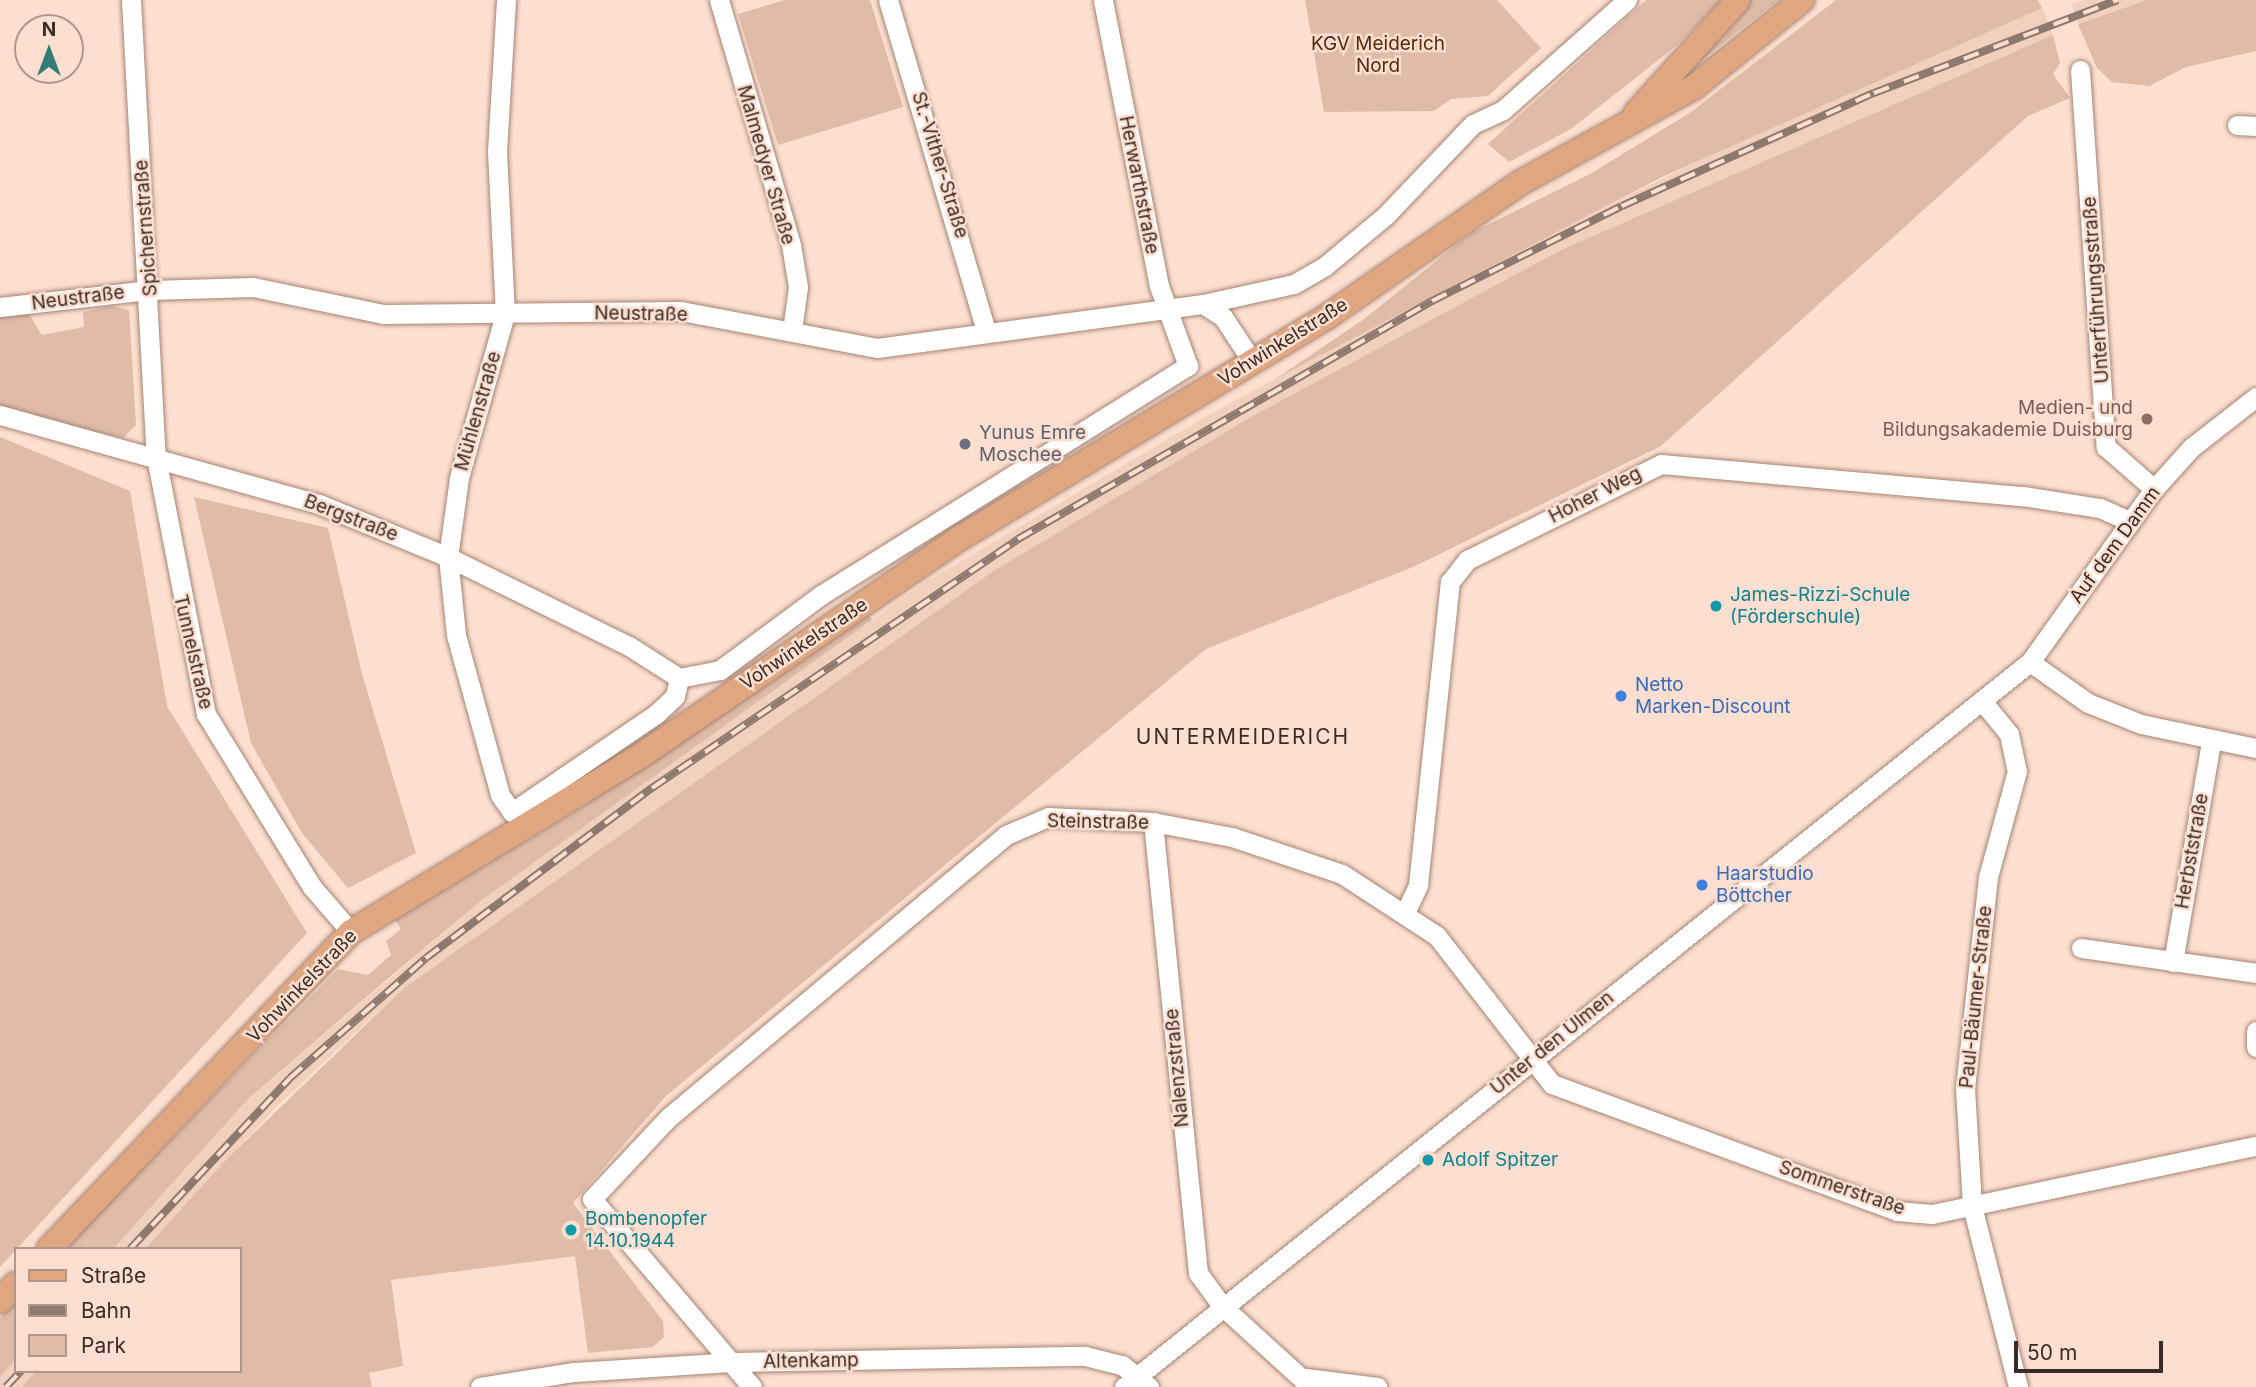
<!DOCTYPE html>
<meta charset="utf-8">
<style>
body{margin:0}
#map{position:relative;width:2256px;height:1387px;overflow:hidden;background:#fcdfd0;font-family:Inter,sans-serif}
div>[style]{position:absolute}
.built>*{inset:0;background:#f1d0be}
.green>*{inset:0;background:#dfbba8}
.roads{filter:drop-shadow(0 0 2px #a58473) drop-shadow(0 0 2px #a58473)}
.minor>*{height:19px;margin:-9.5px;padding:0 9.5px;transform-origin:9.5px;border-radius:9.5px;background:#fff}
.major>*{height:24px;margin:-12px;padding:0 12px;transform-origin:12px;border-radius:12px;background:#dfa680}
.rail>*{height:8px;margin-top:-4px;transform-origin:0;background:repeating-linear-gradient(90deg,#fcdfd0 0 16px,#8e796f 0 32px);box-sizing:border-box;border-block:2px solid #8e796f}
.dots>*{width:19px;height:19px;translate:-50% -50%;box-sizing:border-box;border:4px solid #fcdfd0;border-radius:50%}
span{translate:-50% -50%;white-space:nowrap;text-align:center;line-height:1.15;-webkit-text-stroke:5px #fcdfd0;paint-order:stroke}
.park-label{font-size:19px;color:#58290b}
.street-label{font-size:19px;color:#3a2c25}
.education-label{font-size:19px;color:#785e54}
.right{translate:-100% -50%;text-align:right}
.worship-label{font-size:19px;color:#5b616d}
.left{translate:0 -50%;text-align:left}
.culture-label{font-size:19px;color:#0d838f}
.shop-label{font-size:19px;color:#366cbe}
.neighbourhood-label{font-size:21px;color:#3a2c25;letter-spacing:2px}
.legend{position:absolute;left:14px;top:1247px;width:228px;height:126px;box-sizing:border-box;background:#fcdfd0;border:2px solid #ae978c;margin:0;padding:9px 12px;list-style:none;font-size:21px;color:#3a2c25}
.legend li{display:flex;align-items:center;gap:14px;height:35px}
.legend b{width:35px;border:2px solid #ae978c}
.north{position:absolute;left:14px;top:14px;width:70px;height:70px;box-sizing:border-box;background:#fcdfd0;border:2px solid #ae978c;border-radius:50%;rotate:0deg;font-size:19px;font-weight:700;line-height:28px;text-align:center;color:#3a2c25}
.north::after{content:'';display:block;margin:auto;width:24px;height:32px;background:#337b76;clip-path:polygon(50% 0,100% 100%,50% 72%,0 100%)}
.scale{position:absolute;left:2014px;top:1341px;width:149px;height:32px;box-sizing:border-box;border:4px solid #3a2c25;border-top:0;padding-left:9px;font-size:21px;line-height:24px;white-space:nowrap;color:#3a2c25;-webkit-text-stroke:5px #fcdfd0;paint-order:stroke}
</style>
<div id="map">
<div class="built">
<i style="clip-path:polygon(2085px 0,2147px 0,2078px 24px,2072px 4px)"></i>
<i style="clip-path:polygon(2042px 8px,2053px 35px,1561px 250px,1249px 418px,995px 570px,404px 988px,277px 1106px,145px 1249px,113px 1249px,248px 1099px,482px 900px,924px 583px,1207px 416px,1432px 293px,1779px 121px)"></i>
<i style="clip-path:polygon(16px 1359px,16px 1371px,36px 1371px,22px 1387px,0 1387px,0 1377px)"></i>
</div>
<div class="green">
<i style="clip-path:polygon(785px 0,870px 0,903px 107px,778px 145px,738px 14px)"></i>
<i style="clip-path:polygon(1305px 0,1497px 0,1541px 48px,1488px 96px,1451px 99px,1434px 111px,1324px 112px)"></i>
<i style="clip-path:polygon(1646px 0,1722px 0,1676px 46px,1571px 129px,1509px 162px,1488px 144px)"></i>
<i style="clip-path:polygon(1750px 0,1778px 0,1689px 70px,1686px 65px)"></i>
<i style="clip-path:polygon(1836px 0,2038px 0,2042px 8px,1662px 177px,1277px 378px,1364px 319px,1471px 233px,1590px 174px,1691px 112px)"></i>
<i style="clip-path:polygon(2147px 0,2256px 0,2256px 51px,2186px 67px,2149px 86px,2112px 82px,2097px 68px,2078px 24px)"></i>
<i style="clip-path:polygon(2053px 35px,2060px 63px,2053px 74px,2070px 98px,2028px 116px,1661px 446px,1413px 567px,1206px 649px,666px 1096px,573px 1203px,663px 1321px,664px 1337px,653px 1347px,588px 1353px,575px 1256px,391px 1280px,403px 1366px,369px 1373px,372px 1387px,22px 1387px,36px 1371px,240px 1371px,240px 1249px,145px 1249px,223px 1163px,404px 988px,995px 570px,1249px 418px,1561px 250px)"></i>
<i style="clip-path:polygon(111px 306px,129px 310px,136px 425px,123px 438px,0 410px,0 314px,27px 311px,42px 335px,84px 327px,83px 312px)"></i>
<i style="clip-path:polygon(0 437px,130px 491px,167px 706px,307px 933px,0 1267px)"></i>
<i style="clip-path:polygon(194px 497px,328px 528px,362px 674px,416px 853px,348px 888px,302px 833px,251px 743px)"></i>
<i style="clip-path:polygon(866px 611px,872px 620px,482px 900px,392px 975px,248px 1099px,113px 1249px,64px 1249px,338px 969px,368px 975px,391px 955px,386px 941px,401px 929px,395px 920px,582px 807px)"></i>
<i style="clip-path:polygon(16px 1301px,16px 1359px,0 1377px,0 1318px)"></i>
</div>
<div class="roads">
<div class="minor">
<i style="left:131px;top:0;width:458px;rotate:86.9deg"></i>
<i style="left:156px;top:457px;width:262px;rotate:79deg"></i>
<i style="left:206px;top:714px;width:203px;rotate:58.5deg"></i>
<i style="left:312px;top:887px;width:60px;rotate:49.1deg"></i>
<i style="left:506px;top:0;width:151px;rotate:93.4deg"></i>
<i style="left:497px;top:151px;width:163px;rotate:87.2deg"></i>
<i style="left:505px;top:314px;width:170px;rotate:105.7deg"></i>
<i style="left:459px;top:478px;width:80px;rotate:97.9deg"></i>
<i style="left:448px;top:557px;width:78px;rotate:84.1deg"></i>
<i style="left:456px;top:635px;width:166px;rotate:74.6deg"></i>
<i style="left:500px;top:795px;width:21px;rotate:55deg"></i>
<i style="left:512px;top:812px;width:174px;rotate:-34.2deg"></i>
<i style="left:656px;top:714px;width:26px;rotate:-43deg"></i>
<i style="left:675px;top:696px;width:18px;rotate:-77deg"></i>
<i style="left:719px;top:0;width:255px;rotate:73.6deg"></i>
<i style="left:791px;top:245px;width:43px;rotate:80.5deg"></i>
<i style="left:798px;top:287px;width:44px;rotate:97.8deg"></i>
<i style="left:888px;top:0;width:345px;rotate:73.5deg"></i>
<i style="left:2080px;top:70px;width:378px;rotate:86.1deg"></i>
<i style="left:2106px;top:447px;width:64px;rotate:41.2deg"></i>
<i style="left:2237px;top:125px;width:19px;rotate:3deg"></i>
<i style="left:1203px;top:304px;width:93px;rotate:-12.4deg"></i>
<i style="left:1294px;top:284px;width:36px;rotate:-30deg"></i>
<i style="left:1325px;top:266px;width:80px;rotate:-39.9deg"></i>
<i style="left:1386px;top:215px;width:126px;rotate:-46.3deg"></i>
<i style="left:1473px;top:124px;width:33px;rotate:-25deg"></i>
<i style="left:1503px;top:110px;width:166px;rotate:-41.6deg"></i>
<i style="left:0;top:307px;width:151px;rotate:-6.5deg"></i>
<i style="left:150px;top:290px;width:103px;rotate:-1.7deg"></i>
<i style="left:253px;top:287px;width:133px;rotate:11.7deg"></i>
<i style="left:383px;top:314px;width:298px;rotate:-0.6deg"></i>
<i style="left:681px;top:311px;width:199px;rotate:10.7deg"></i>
<i style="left:877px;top:348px;width:329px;rotate:-7.7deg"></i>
<i style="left:1203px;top:304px;width:24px;rotate:33deg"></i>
<i style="left:1223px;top:317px;width:53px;rotate:56.6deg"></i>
<i style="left:0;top:415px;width:331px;rotate:15.6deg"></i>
<i style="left:319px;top:504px;width:139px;rotate:22.3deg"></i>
<i style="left:448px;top:557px;width:202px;rotate:26.2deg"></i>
<i style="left:629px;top:646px;width:59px;rotate:32.6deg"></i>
<i style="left:2030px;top:662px;width:71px;rotate:35.3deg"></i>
<i style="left:2088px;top:703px;width:57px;rotate:21.6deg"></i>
<i style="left:2141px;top:724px;width:117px;rotate:11.8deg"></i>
<i style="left:679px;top:678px;width:42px;rotate:-11deg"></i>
<i style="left:720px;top:670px;width:126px;rotate:-36.6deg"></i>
<i style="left:821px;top:595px;width:433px;rotate:-32deg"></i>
<i style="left:1188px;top:366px;width:85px;rotate:-109.9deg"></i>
<i style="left:1159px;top:286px;width:291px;rotate:-101.1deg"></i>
<i style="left:1982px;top:701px;width:43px;rotate:50.7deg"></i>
<i style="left:2009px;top:734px;width:38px;rotate:78deg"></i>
<i style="left:2017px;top:771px;width:110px;rotate:105.3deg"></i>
<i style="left:1988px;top:877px;width:212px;rotate:96.2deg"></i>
<i style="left:1965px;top:1088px;width:118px;rotate:86.6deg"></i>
<i style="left:1972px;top:1206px;width:187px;rotate:75.7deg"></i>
<i style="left:1153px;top:822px;width:453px;rotate:84.3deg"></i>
<i style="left:1198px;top:1273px;width:41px;rotate:54deg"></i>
<i style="left:1222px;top:1306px;width:120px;rotate:42.3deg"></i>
<i style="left:1406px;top:911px;width:29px;rotate:-65deg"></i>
<i style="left:1418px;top:885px;width:305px;rotate:-84deg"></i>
<i style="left:1450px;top:582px;width:28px;rotate:-52deg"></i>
<i style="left:1467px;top:560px;width:216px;rotate:-26.3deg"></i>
<i style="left:1661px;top:464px;width:363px;rotate:5.1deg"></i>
<i style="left:2023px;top:496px;width:78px;rotate:8.9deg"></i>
<i style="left:2100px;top:508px;width:32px;rotate:24deg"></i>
<i style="left:2081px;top:948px;width:177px;rotate:8.1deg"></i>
<i style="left:2173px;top:962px;width:224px;rotate:-80.2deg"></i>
<i style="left:2256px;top:1031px;width:16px;rotate:90deg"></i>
<i style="left:1306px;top:1378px;width:72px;rotate:7.2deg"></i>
<i style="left:480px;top:1387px;width:95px;rotate:-9.1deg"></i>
<i style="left:574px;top:1372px;width:157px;rotate:-3.6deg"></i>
<i style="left:731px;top:1362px;width:354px;rotate:-1deg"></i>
<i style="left:1085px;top:1356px;width:38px;rotate:14deg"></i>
<i style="left:1122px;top:1365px;width:35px;rotate:39deg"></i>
<i style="left:752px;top:1387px;width:247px;rotate:-130.4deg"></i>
<i style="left:592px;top:1199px;width:112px;rotate:-46.8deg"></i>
<i style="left:669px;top:1117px;width:439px;rotate:-39.9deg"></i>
<i style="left:1006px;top:835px;width:46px;rotate:-23.2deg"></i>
<i style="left:1048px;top:817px;width:105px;rotate:2.7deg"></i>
<i style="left:1153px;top:822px;width:80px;rotate:10.8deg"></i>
<i style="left:1232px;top:837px;width:116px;rotate:18.6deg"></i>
<i style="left:1342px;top:874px;width:113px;rotate:33.1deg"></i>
<i style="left:1437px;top:936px;width:187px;rotate:52.2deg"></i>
<i style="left:1552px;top:1084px;width:368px;rotate:20.2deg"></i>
<i style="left:1897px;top:1211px;width:35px;rotate:5deg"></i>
<i style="left:1932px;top:1214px;width:331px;rotate:-11.9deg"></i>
<i style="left:1124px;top:1387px;width:1160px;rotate:-38.67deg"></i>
<i style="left:2030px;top:662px;width:213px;rotate:-54.4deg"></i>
<i style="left:2154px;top:489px;width:57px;rotate:-47.9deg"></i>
<i style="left:2192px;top:447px;width:81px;rotate:-38deg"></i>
</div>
<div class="major">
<i style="left:1636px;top:113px;width:152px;rotate:-47.9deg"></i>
<i style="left:49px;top:1249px;width:438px;rotate:-46.4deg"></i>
<i style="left:351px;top:932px;width:333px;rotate:-31.3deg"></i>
<i style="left:636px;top:759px;width:392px;rotate:-34.3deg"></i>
<i style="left:960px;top:538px;width:430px;rotate:-31.1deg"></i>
<i style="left:1328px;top:316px;width:234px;rotate:-34.7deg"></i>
<i style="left:1520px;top:183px;width:199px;rotate:-28.9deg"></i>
<i style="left:1694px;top:87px;width:139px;rotate:-38.9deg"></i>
<i style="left:0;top:1301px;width:23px;rotate:-47deg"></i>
</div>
</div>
<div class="rail">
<i style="left:130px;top:1249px;width:234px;rotate:-46.9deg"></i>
<i style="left:290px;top:1078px;width:181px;rotate:-41.4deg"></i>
<i style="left:426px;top:958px;width:283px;rotate:-37deg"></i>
<i style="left:652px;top:788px;width:443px;rotate:-34.2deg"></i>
<i style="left:1018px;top:539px;width:478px;rotate:-29.9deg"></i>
<i style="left:1432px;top:301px;width:212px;rotate:-26.6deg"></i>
<i style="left:1622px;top:206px;width:276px;rotate:-24.2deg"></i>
<i style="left:1874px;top:93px;width:261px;rotate:-20.9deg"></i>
<i style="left:6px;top:1387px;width:22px;rotate:-47deg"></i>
</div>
<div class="dots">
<i style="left:2147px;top:419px;background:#8d6e63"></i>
<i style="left:965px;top:444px;background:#6b7280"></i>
<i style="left:1716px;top:606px;background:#0f9aa8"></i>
<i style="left:1621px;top:696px;background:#3f7fe0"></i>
<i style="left:1702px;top:885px;background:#3f7fe0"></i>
<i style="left:1428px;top:1160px;background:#0f9aa8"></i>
<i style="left:571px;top:1230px;background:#0f9aa8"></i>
</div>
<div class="park-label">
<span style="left:1378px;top:55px">KGV Meiderich<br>Nord</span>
</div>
<div class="street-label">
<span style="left:766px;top:165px;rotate:74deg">Malmedyer Straße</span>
<span style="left:940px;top:165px;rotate:73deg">St.-Vither-Straße</span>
<span style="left:1139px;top:185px;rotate:79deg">Herwarthstraße</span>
<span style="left:146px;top:228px;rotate:-94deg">Spichernstraße</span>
<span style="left:2096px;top:290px;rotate:-94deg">Unterführungsstraße</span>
<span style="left:78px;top:298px;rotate:-7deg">Neustraße</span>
<span style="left:641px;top:314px;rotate:1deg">Neustraße</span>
<span style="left:1283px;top:342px;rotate:-32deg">Vohwinkelstraße</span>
<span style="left:478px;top:411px;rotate:-74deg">Mühlenstraße</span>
<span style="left:1595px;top:495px;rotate:-27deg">Hoher Weg</span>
<span style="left:351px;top:518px;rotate:21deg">Bergstraße</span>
<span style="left:2115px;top:545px;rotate:-54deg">Auf dem Damm</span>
<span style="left:804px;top:644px;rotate:-34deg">Vohwinkelstraße</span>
<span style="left:193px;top:652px;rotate:77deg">Tunnelstraße</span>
<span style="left:1098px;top:822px;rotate:1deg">Steinstraße</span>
<span style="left:2192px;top:851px;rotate:-80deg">Herbststraße</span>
<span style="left:302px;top:986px;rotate:-46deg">Vohwinkelstraße</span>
<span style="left:1976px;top:997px;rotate:-84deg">Paul-Bäumer-Straße</span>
<span style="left:1552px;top:1043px;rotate:-39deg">Unter den Ulmen</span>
<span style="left:1177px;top:1068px;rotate:-95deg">Nalenzstraße</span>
<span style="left:1842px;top:1188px;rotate:19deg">Sommerstraße</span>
<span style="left:811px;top:1361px;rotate:-1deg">Altenkamp</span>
</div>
<div class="education-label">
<span class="right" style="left:2133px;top:419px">Medien- und<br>Bildungsakademie Duisburg</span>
</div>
<div class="worship-label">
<span class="left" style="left:979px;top:444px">Yunus Emre<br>Moschee</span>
</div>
<div class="culture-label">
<span class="left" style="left:1730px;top:606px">James-Rizzi-Schule<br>(Förderschule)</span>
<span class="left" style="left:1442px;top:1160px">Adolf Spitzer</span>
<span class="left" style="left:585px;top:1230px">Bombenopfer<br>14.10.1944</span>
</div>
<div class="shop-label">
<span class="left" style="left:1635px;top:696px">Netto<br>Marken-Discount</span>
<span class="left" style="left:1716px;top:885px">Haarstudio<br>Böttcher</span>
</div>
<div class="neighbourhood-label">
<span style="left:1243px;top:737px">UNTERMEIDERICH</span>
</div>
<ul class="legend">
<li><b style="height:9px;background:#dfa680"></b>Straße</li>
<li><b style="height:9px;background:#8e796f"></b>Bahn</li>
<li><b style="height:19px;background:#dfbba8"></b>Park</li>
</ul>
<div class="north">N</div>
<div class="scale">50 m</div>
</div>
